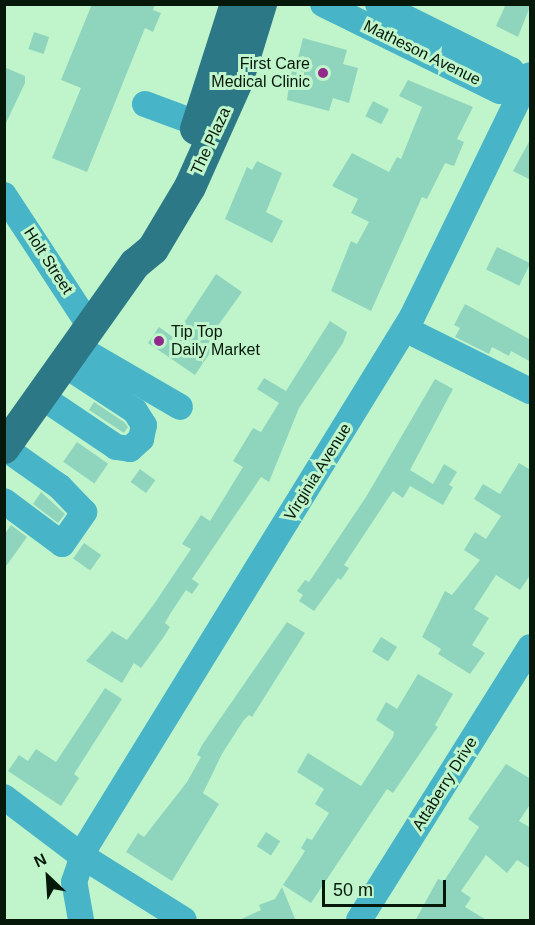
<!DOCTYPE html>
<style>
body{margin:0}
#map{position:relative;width:535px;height:925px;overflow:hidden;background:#c0f5cc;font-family:Helvetica,sans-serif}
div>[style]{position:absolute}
.building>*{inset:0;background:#8fd5be;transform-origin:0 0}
.minor>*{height:26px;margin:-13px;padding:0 13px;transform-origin:13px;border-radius:13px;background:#48b4c8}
.major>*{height:32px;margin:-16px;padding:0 16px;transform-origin:16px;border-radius:16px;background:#2c7886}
.dots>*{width:16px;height:16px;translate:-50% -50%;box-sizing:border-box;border:3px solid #c0f5cc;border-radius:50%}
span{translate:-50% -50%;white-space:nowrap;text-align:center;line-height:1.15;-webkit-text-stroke:6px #c0f5cc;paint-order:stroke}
.street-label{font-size:16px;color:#05180a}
.poi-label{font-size:16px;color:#05180a}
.right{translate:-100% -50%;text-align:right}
.left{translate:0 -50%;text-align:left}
.frame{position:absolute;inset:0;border:6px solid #05180a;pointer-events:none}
.north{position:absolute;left:18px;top:847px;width:60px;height:60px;-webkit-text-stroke:4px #c0f5cc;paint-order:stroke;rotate:335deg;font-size:16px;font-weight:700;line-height:24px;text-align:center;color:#05180a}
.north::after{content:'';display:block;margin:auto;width:21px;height:27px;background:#05180a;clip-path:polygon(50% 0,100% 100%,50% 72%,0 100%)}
.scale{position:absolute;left:322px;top:880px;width:124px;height:27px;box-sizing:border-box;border:3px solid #05180a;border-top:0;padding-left:8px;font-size:18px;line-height:21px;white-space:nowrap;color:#05180a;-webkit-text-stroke:4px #c0f5cc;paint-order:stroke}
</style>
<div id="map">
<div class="building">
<i style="clip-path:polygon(92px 4px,155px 4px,153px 10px,161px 13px,153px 32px,145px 28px,87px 172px,52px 158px,81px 88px,61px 80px)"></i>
<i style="clip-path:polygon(506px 4px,531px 4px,518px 37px,496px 26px)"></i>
<i style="left:34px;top:32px;width:16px;height:18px;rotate:18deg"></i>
<i style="clip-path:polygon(303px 38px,347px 50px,343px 64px,358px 68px,349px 103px,333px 98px,329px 111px,287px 100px,293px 57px,298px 58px)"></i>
<i style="clip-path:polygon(4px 67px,25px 76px,25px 83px,5px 125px)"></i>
<i style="clip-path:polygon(408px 80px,473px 107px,457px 139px,464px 142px,454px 166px,445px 163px,427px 199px,422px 197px,371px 311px,331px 291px,351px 241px,357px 244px,369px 222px,351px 213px,358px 199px,332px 186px,352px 153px,389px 172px,397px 157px,401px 159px,422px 107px,399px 96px)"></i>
<i style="left:373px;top:101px;width:18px;height:17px;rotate:27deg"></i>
<i style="clip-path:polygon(531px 138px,531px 180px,513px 171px)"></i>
<i style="clip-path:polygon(257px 161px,282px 173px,266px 212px,283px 221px,272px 243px,225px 219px,247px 167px,252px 170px)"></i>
<i style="left:497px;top:247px;width:37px;height:25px;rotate:26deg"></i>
<i style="clip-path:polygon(216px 274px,242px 292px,217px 327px,224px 332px,195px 375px,148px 343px,159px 327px,174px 338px)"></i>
<i style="clip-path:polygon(465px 304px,531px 340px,531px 362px,511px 351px,509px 356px,492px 347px,489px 354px,455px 337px,460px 328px,454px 325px)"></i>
<i style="clip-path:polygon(330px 321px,347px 332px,343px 343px,299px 408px,269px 482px,261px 477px,192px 579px,199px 584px,192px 594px,186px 590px,170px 614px,165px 623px,170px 627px,163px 638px,141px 668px,134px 663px,122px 683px,86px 661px,112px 631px,127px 640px,154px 604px,191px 549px,182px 544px,201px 515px,210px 521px,243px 467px,233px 461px,253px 428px,261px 432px,279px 403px,257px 389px,264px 378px,286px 391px)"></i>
<i style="clip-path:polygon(435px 379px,453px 389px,410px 470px,433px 484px,444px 464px,457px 472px,449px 485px,453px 487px,443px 505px,410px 486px,403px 498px,393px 491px,344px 565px,349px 568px,341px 580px,338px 578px,314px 611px,299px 601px,303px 595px,297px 591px,305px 580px,309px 582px,366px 497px)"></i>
<i style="clip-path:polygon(94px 402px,124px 422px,128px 427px,124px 433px,89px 410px)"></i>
<i style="left:77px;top:442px;width:38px;height:24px;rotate:35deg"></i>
<i style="clip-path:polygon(519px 463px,531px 470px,531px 574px,520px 590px,496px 575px,474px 609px,489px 618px,472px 645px,485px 653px,470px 674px,438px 654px,441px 649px,422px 637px,445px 591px,452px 595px,480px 560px,464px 550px,475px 532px,486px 539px,501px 516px,474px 499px,483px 484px,500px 494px)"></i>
<i style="left:140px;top:469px;width:19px;height:16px;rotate:36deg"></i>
<i style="clip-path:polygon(41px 492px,65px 514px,58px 523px,33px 504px)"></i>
<i style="clip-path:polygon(11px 525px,27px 537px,4px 569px,4px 535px)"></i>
<i style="left:84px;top:543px;width:21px;height:19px;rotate:35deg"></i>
<i style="clip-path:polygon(287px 622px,305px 633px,252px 717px,249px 715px,243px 721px,222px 754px,203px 793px,219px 804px,172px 881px,126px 852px,138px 833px,144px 837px,187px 782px,201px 757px,197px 755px,202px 745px)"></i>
<i style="left:381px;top:637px;width:19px;height:17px;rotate:32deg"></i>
<i style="clip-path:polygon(418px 674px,453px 694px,435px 725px,438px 727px,393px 793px,387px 789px,311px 903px,283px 885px,305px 851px,301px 848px,307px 838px,312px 840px,329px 813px,315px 804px,324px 789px,297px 772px,308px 753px,361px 786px,393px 737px,394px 732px,376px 720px,386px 702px,397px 709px)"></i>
<i style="clip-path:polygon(105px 688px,122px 699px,74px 774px,79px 778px,61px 806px,8px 771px,19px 755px,28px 761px,36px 749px,56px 762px)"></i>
<i style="clip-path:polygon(506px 764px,531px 779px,531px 803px,519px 821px,531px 828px,531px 869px,517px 860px,507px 873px,486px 855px,461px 891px,471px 898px,465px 907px,488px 921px,415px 921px,438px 879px,444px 881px,479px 827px,468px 819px)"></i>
<i style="left:266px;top:832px;width:17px;height:17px;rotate:33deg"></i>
<i style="clip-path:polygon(282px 887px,296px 921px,237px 921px,261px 910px,259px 905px,275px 899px)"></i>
</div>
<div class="minor">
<i style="left:323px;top:4px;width:197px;rotate:26.2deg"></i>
<i style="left:500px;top:91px;width:24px;rotate:-5deg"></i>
<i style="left:378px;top:4px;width:148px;rotate:26.4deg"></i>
<i style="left:511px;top:70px;width:29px;rotate:49deg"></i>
<i style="left:145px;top:104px;width:58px;rotate:20.3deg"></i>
<i style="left:4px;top:195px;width:159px;rotate:56.8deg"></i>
<i style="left:405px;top:329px;width:140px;rotate:26.4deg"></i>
<i style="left:77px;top:347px;width:119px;rotate:30.2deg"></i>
<i style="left:42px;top:397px;width:89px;rotate:34deg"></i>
<i style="left:116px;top:447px;width:14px;rotate:8deg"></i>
<i style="left:130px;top:449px;width:15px;rotate:-42deg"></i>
<i style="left:141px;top:439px;width:14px;rotate:-78deg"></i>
<i style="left:144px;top:425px;width:17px;rotate:-123deg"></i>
<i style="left:135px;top:411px;width:84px;rotate:-146.7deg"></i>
<i style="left:4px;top:501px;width:72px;rotate:36.6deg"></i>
<i style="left:62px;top:544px;width:39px;rotate:-55deg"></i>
<i style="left:84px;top:512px;width:35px;rotate:-134deg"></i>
<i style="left:60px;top:487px;width:67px;rotate:-144.7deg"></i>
<i style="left:4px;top:797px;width:98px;rotate:37.1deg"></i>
<i style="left:82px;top:856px;width:120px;rotate:32.1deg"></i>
<i style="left:81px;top:920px;width:39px;rotate:-100deg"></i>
<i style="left:74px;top:882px;width:39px;rotate:-71deg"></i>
<i style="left:87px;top:845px;width:620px;rotate:-58.39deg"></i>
<i style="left:412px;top:317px;width:269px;rotate:-64deg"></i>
<i style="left:359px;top:920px;width:322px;rotate:-57.9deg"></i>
</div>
<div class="major">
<i style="left:196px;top:129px;width:131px;rotate:-72.3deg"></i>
<i style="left:4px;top:448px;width:226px;rotate:-54.6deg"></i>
<i style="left:135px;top:264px;width:23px;rotate:-40deg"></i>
<i style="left:153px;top:249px;width:72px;rotate:-59.2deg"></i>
<i style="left:190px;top:187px;width:115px;rotate:-65.9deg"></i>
<i style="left:237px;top:82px;width:82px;rotate:-72.9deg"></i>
</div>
<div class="dots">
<i style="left:323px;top:73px;background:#94298c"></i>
<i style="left:159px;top:341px;background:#94298c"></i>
</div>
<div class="street-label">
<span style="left:422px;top:53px;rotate:26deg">Matheson Avenue</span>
<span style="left:211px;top:141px;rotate:-65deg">The Plaza</span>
<span style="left:48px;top:261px;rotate:57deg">Holt Street</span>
<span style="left:318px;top:472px;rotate:-58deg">Virginia Avenue</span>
<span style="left:445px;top:784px;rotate:-58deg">Attaberry Drive</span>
</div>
<div class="poi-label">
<span class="right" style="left:310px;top:73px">First Care<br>Medical Clinic</span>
<span class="left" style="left:171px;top:341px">Tip Top<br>Daily Market</span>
</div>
<div class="frame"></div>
<div class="north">N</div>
<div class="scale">50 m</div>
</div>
